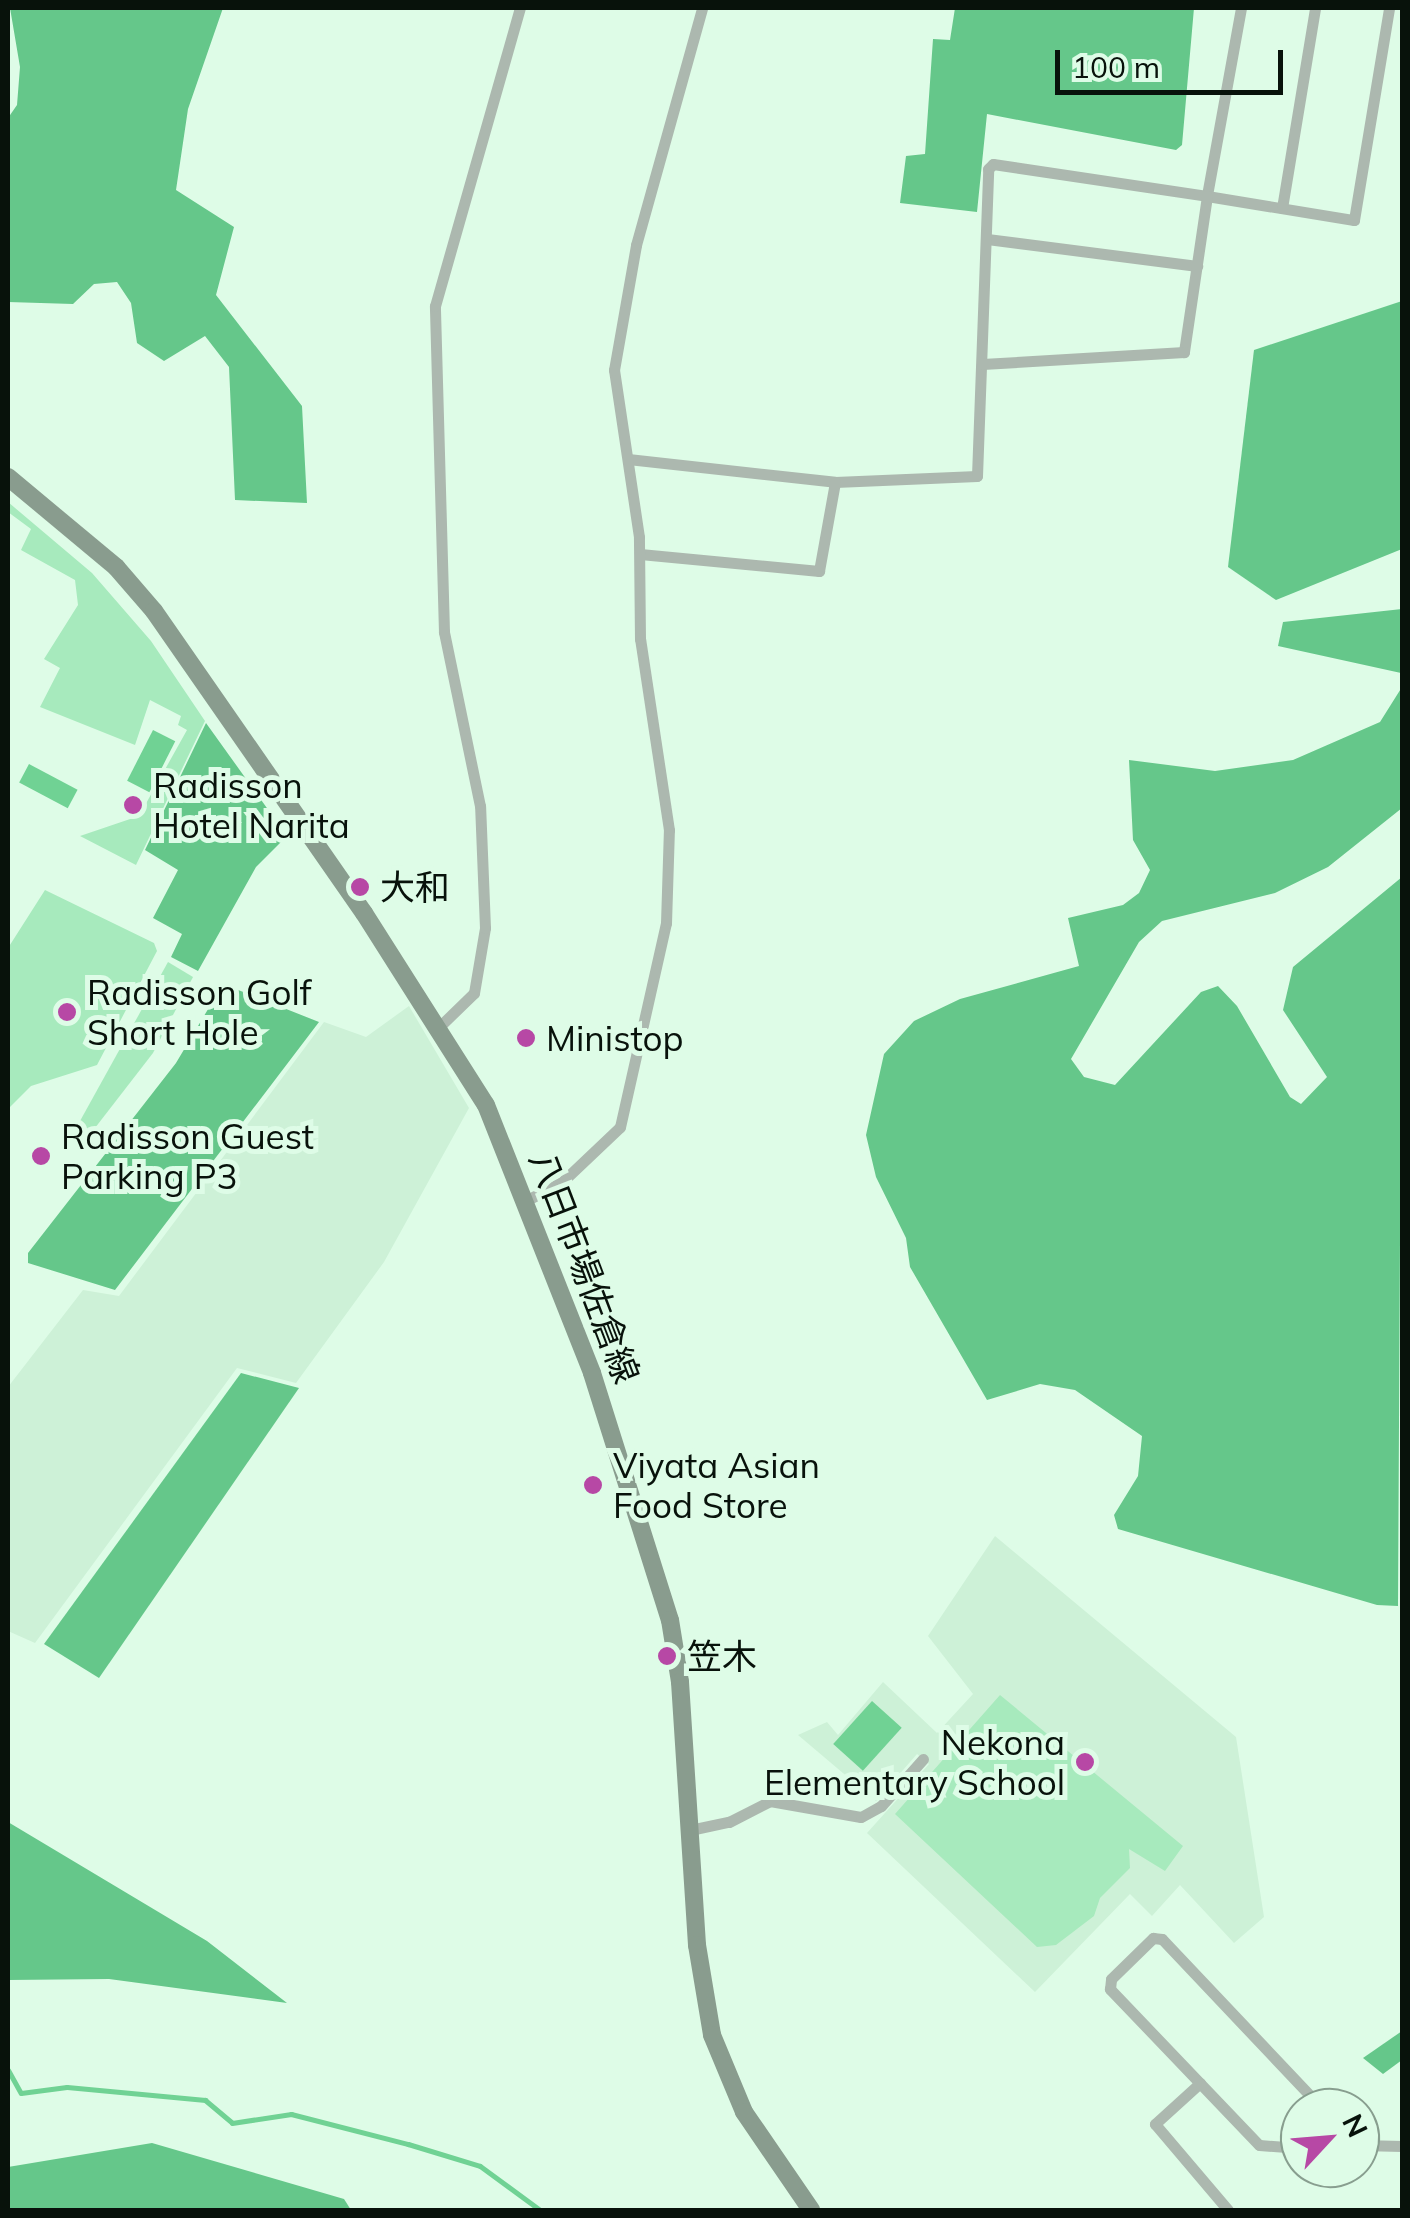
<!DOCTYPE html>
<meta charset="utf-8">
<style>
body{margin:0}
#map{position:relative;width:1410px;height:2218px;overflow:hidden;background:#defce7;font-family:Mulish,"Noto Sans JP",sans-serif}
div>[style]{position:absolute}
.built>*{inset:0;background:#cdf1d7}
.green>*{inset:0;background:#a7eabd}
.forest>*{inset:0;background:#65c78a}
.water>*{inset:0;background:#70d294;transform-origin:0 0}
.stream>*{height:5px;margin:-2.5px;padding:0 2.5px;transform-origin:2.5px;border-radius:2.5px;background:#70d294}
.minor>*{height:11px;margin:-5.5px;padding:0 5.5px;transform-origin:5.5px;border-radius:5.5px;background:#acb8af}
.secondary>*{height:18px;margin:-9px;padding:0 9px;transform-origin:9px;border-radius:9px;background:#899c8e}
.dots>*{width:28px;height:28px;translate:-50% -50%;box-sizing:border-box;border:5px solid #defce7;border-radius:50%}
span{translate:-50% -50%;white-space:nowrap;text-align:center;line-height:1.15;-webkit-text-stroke:10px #defce7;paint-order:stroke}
.poi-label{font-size:35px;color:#08120b}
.left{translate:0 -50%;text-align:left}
.right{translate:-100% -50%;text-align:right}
.street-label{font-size:35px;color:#08120b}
.frame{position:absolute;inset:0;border:10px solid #08120b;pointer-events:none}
.north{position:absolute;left:1280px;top:2088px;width:100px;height:100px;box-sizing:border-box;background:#defce7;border:2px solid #889e8f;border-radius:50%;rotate:64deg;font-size:28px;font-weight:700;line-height:40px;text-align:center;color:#08120b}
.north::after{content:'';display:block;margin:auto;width:35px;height:45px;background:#b748a5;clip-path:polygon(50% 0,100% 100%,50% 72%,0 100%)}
.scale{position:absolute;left:1055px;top:50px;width:228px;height:45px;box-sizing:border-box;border:5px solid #08120b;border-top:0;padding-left:12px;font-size:30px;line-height:35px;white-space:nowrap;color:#08120b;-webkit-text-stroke:8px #defce7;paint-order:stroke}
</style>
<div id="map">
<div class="built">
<i style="clip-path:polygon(409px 1006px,469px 1108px,384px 1262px,296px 1383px,237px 1368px,35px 1643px,8px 1631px,8px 1387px,83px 1290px,119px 1296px,324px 1022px,366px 1037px)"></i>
<i style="clip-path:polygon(995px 1536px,1236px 1737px,1264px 1917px,1234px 1943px,1180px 1885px,1152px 1916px,1130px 1894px,1035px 1992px,867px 1833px,929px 1764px,917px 1754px,876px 1801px,798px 1735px,827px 1722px,838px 1735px,883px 1682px,937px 1733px,973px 1694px,928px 1636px)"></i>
</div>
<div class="green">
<i style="clip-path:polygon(8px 502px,92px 573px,151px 641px,205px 721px,136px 865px,80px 836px,139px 816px,187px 730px,178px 725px,181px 716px,150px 700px,135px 745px,40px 707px,60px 668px,44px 659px,78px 605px,75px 580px,21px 550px,31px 529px,8px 512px)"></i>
<i style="clip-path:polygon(45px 890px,154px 943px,157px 951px,97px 1065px,31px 1086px,8px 1109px,8px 948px)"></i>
<i style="clip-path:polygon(168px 962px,193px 977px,153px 1053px,88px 1137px,80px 1121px)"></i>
<i style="clip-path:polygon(1000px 1695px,1183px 1846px,1165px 1871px,1129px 1849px,1130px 1868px,1100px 1898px,1094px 1916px,1056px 1945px,1037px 1947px,895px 1814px)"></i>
</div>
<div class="forest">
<i style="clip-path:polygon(10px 8px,223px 8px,188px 109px,176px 190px,234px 227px,216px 295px,302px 406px,307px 503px,235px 500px,229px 367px,205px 336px,164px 361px,137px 343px,131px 303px,117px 282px,94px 284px,73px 304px,8px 302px,8px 118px,17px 105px,20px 67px)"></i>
<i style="clip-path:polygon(955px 8px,1194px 8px,1182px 145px,1176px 150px,987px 114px,977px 212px,900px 203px,906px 156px,925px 154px,933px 39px,950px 40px)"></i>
<i style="clip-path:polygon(1402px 301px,1402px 549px,1276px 600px,1228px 567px,1254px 350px)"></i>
<i style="clip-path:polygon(1402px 609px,1402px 679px,1401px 673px,1278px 646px,1283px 622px)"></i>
<i style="clip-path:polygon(1402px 687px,1402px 808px,1328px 867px,1275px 893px,1162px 921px,1139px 942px,1071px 1059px,1084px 1077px,1115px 1085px,1201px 992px,1218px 986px,1237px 1006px,1290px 1097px,1301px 1104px,1327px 1077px,1283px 1010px,1293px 967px,1402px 877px,1398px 1606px,1377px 1605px,1118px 1529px,1114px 1515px,1138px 1476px,1142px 1436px,1075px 1390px,1040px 1384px,987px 1400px,910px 1267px,906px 1238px,876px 1177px,866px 1135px,884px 1054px,914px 1021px,960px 999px,1079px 966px,1068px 918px,1123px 905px,1139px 893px,1150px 870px,1133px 840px,1129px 760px,1215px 771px,1293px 760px,1380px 722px)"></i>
<i style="clip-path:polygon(206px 723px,287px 836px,256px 867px,198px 971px,171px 957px,182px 934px,153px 918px,178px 870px,145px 850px)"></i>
<i style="clip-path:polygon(223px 984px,319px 1022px,115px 1290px,28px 1263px,28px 1253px,176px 1063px)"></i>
<i style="clip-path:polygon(241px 1373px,299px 1388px,99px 1678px,44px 1644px)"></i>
<i style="clip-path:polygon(8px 1822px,207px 1941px,287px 2003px,109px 1979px,8px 1980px)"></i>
<i style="clip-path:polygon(1402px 2031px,1402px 2060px,1383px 2074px,1363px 2058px)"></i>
<i style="clip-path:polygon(152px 2143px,344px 2199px,351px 2210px,8px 2210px,8px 2167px)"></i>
</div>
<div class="water">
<i style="left:153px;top:730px;width:25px;height:57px;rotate:27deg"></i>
<i style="left:29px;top:764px;width:55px;height:21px;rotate:28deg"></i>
<i style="left:872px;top:1701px;width:40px;height:58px;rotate:42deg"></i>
</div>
<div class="stream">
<i style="left:8px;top:2070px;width:26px;rotate:61deg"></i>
<i style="left:21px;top:2093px;width:46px;rotate:-7.4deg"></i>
<i style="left:67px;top:2087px;width:139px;rotate:5.4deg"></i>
<i style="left:205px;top:2100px;width:35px;rotate:40deg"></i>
<i style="left:232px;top:2123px;width:60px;rotate:-8.7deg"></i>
<i style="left:291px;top:2114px;width:121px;rotate:14.4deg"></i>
<i style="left:408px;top:2144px;width:75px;rotate:17deg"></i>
<i style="left:480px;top:2166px;width:74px;rotate:36.3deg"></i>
</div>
<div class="minor">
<i style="left:1241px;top:8px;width:191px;rotate:100.3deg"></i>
<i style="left:1207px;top:196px;width:149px;rotate:9.3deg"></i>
<i style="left:1354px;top:220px;width:215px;rotate:-80.6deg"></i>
<i style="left:1282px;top:208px;width:203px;rotate:-80.6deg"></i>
<i style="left:987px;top:239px;width:212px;rotate:7.3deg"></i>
<i style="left:628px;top:459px;width:208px;rotate:6.3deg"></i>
<i style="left:835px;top:482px;width:142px;rotate:-2.4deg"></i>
<i style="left:977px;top:476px;width:307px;rotate:-87.9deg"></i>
<i style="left:988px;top:169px;width:7px;rotate:-45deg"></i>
<i style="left:993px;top:164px;width:216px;rotate:8.5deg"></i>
<i style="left:1207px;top:196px;width:158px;rotate:98.4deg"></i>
<i style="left:1184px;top:352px;width:202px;rotate:176.6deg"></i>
<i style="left:640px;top:554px;width:180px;rotate:5.4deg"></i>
<i style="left:819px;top:571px;width:90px;rotate:-79.8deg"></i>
<i style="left:440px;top:1026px;width:47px;rotate:-44.1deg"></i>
<i style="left:474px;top:993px;width:66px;rotate:-80.4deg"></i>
<i style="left:485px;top:928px;width:122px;rotate:-92.3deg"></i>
<i style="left:480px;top:806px;width:178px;rotate:-101.7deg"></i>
<i style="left:444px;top:632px;width:326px;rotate:-91.6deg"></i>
<i style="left:435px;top:306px;width:310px;rotate:-74.1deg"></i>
<i style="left:527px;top:1200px;width:38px;rotate:-27deg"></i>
<i style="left:561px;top:1183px;width:81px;rotate:-43.5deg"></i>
<i style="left:620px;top:1127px;width:209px;rotate:-77.3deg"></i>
<i style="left:666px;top:923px;width:93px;rotate:-88.2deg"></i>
<i style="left:669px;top:830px;width:193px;rotate:-98.6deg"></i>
<i style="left:640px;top:639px;width:102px;rotate:-90.6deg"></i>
<i style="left:639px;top:537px;width:169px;rotate:-98.5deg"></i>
<i style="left:614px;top:370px;width:127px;rotate:-80deg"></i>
<i style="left:636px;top:245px;width:246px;rotate:-74.4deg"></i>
<i style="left:690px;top:1830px;width:40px;rotate:-12deg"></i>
<i style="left:729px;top:1822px;width:46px;rotate:-27.1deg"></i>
<i style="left:770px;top:1801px;width:92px;rotate:10deg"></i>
<i style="left:861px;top:1817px;width:23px;rotate:-29deg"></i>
<i style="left:881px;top:1806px;width:63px;rotate:-48.2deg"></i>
<i style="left:1200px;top:2083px;width:61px;rotate:137.7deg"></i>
<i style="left:1155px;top:2124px;width:113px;rotate:49.7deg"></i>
<i style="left:1360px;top:2145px;width:42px;rotate:1.4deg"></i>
<i style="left:1300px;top:2148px;width:41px;rotate:-175.8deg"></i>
<i style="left:1259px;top:2145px;width:216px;rotate:-133.7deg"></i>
<i style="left:1110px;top:1989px;width:10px;rotate:-84deg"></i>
<i style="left:1111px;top:1979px;width:59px;rotate:-44.3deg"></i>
<i style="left:1153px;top:1938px;width:9px;rotate:6deg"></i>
<i style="left:1162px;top:1939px;width:233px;rotate:46.6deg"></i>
</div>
<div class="secondary">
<i style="left:8px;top:477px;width:141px;rotate:39.8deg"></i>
<i style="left:116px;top:567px;width:58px;rotate:49.2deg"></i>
<i style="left:154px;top:611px;width:368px;rotate:55.2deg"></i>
<i style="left:364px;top:913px;width:227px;rotate:57.6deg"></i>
<i style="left:486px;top:1105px;width:288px;rotate:68.4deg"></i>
<i style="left:592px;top:1373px;width:259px;rotate:72.5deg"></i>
<i style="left:670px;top:1620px;width:63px;rotate:80.8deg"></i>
<i style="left:680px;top:1682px;width:264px;rotate:86.3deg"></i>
<i style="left:697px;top:1945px;width:91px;rotate:80.5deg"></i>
<i style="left:712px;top:2035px;width:83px;rotate:67.4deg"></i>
<i style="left:744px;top:2112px;width:119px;rotate:55.6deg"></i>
</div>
<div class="dots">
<i style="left:133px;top:805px;background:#b748a5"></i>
<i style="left:360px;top:887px;background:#b748a5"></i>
<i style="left:67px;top:1012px;background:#b748a5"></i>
<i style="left:526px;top:1038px;background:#b748a5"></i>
<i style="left:41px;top:1156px;background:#b748a5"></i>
<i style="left:593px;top:1485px;background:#b748a5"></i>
<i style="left:667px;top:1656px;background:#b748a5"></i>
<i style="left:1085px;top:1762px;background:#b748a5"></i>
</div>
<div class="poi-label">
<span class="left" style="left:153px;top:805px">Radisson<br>Hotel Narita</span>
<span class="left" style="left:380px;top:887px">大和</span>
<span class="left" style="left:87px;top:1012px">Radisson Golf<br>Short Hole</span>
<span class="left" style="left:546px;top:1038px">Ministop</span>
<span class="left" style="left:61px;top:1156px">Radisson Guest<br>Parking P3</span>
<span class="left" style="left:613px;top:1485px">Viyata Asian<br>Food Store</span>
<span class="left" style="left:687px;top:1656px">笠木</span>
<span class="right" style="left:1065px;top:1762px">Nekona<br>Elementary School</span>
</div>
<div class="street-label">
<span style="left:585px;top:1267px;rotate:69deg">八日市場佐倉線</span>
</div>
<div class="frame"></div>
<div class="north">N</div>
<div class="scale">100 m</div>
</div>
